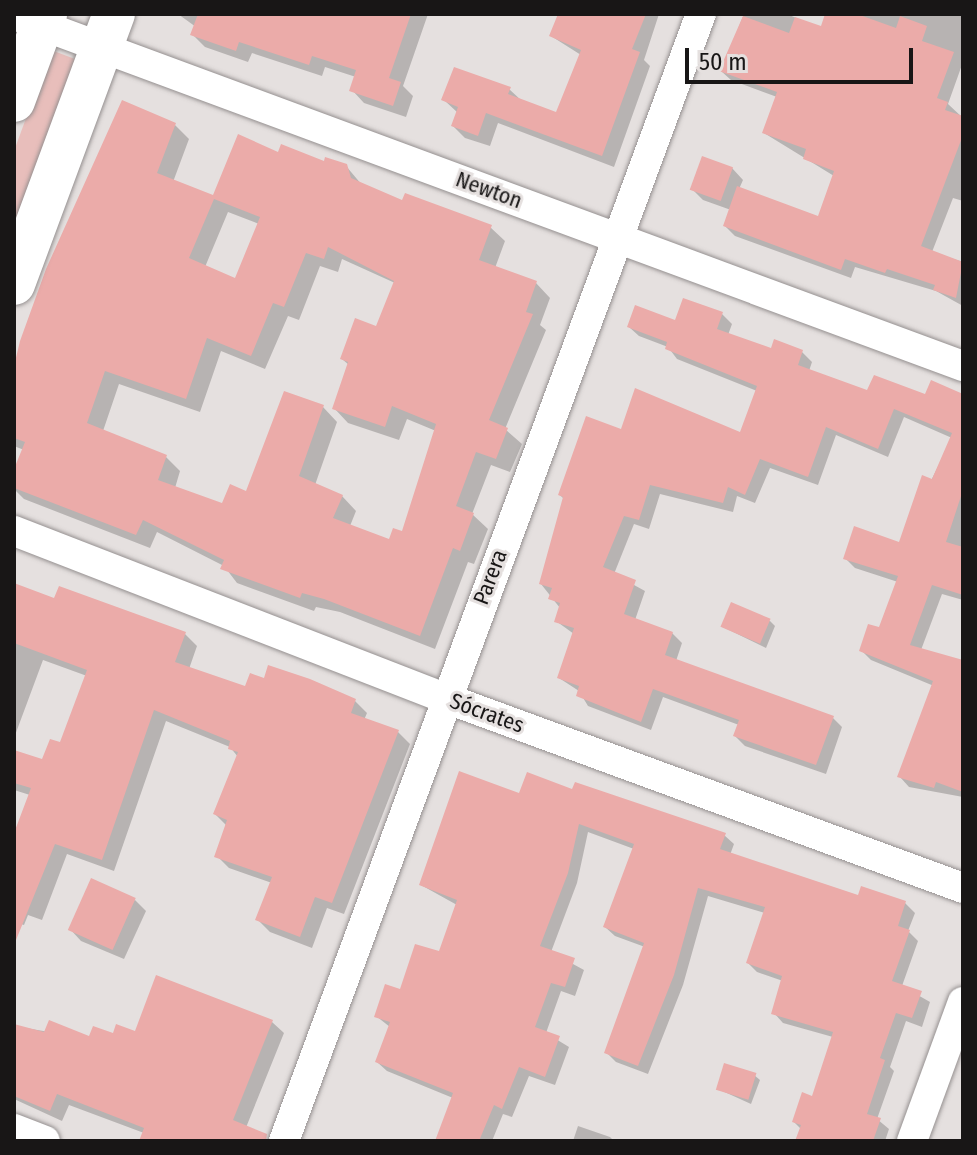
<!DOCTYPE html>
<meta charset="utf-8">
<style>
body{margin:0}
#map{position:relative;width:977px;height:1155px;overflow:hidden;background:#e5e0df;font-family:"Fira Sans Condensed",sans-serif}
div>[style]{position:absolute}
.green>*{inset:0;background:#e8bebb}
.shadow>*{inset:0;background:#0003}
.building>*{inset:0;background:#ebaba9;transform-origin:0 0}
.roads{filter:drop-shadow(0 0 2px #959090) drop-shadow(0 0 2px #959090)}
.street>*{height:30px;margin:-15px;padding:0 15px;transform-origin:15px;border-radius:15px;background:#fff}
.secondary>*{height:42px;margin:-21px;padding:0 21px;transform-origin:21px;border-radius:21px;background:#fff}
span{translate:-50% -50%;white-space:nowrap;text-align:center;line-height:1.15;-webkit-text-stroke:6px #e5e0df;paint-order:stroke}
.street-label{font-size:22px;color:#181616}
.frame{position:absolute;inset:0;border:16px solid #181616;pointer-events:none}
.scale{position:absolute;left:685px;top:48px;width:228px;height:36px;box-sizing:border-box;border:4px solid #181616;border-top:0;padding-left:10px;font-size:24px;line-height:28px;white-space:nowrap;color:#181616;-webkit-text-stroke:6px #e5e0df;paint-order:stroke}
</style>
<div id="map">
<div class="green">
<i style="clip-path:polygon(51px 50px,83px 62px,14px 245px,14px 151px)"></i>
</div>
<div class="shadow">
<i style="clip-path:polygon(178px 14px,428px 14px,403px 86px,413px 96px,406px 117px,364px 103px,352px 90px,356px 77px,325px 67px,322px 76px,252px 53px,248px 62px,205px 47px,193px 35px,196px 27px)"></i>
<i style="clip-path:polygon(560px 14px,659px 14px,644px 60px,650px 66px,614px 167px,498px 123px,490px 146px,465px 138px,453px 126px,458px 113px,444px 100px,509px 89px,522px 101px,557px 114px,581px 55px,551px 36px)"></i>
<i style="clip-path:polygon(744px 14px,787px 14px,822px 29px,827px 14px,963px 14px,963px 62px,948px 104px,963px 118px,963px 201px,953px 198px,932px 252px,963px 262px,963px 306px,936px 291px,855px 267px,851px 278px,735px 236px,725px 226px,731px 210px,703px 200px,692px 189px,732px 168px,743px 180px,739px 189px,819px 218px,834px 176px,764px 133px,777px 97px,731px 80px,721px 71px)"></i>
<i style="clip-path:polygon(evenodd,174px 124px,189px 139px,173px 182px,215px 198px,279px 154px,346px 166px,362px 185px,403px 203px,490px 227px,505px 241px,495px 268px,536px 283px,550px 298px,540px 325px,546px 330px,505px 429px,522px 444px,510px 472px,491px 465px,472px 514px,488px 529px,474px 564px,468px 562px,435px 649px,340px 612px,316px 607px,314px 611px,237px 583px,224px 566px,157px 532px,150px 548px,24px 499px,14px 489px,24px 450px,14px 446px,14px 371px,174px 124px,228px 212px,259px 224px,236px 281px,205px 267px,228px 212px,174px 124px,342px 259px,395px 283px,378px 329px,342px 359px,349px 365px,334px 408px,348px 423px,399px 440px,407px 419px,436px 431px,404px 534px,390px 541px,350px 526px,356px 511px,342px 496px,315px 485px,337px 422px,323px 407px,247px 493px,223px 506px,175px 488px,180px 471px,166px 457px,103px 431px,119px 384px,200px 412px,221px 351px,265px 369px,288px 316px,299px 320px,320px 266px,338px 272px,342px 259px)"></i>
<i style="clip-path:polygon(722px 314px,732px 324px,728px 335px,772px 351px,802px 352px,812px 362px,809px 371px,869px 393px,963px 407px,963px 600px,942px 594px,921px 650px,961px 662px,963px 656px,963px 797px,909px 787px,900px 777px,934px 686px,871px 660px,861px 650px,880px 630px,898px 582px,855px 568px,845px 558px,900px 544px,952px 438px,904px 417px,888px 457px,836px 435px,818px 485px,770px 468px,755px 503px,737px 496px,733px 512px,660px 494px,649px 529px,634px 524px,614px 574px,645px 591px,635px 620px,672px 633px,682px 643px,676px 661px,832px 717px,842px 727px,826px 774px,745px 746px,735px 736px,739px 725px,663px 697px,651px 730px,588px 706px,579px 691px,559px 678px,574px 634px,556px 621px,560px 608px,541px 584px,565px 500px,560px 495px,622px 431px,742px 434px,757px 391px,677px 359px,668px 347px,639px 336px,629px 327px)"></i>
<i style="clip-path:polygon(14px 585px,56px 600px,60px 589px,185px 634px,197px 646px,189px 669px,246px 688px,355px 701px,367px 713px,364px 720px,398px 732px,410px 744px,344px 914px,327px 908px,312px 948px,270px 932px,258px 920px,272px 883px,229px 868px,217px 856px,227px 826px,215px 814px,238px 757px,230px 747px,166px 721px,114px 871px,67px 854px,42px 920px,28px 915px,24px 925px,14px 922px,14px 834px,30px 795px,14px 790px,14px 752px,43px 761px,61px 745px,87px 676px,43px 660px,14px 738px)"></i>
<i style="clip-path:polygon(770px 621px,775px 626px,766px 648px,723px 627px)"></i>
<i style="clip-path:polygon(573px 792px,724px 835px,734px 844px,730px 855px,859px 898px,905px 903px,915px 913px,908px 931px,918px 941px,902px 986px,930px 1002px,922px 1027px,906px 1021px,890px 1067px,894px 1071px,877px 1119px,889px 1129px,885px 1141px,798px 1141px,801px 1129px,794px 1122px,813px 1098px,833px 1037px,783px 1023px,774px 1013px,783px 981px,757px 972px,748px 963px,765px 913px,708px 896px,683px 985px,648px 1074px,616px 1062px,606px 1052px,645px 947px,615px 936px,605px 927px,634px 849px,588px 832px,577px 883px,551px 952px,584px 970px,575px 996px,561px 991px,546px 1033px,569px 1047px,555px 1085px,529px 1076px,512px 1117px,503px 1114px,492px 1141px,437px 1141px,453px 1098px,387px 1071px,377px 1062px,390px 1027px,376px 1016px,440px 954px,457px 905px,421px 885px,520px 796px)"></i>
<i style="clip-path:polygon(135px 900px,146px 911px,124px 959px,81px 941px,70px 929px)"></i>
<i style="clip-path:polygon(272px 1022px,284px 1033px,245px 1130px,251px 1141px,143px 1141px,144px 1133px,69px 1105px,62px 1121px,14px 1099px,14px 1026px,90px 1039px)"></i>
<i style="clip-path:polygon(754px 1075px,760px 1080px,751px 1104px,718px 1089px)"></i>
<i style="clip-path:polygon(578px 1126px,610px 1137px,614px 1141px,573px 1141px)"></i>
</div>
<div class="building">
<i style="clip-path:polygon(198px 14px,411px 14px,389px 78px,401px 82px,393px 106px,349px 91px,356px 70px,312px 56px,309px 65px,239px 42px,236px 51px,190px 35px)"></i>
<i style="clip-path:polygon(558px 14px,646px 14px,632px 49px,640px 52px,602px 156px,486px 113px,478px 136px,451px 126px,458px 107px,441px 100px,454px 67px,511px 87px,508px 94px,556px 112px,581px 50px,549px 36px)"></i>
<i style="clip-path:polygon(825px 14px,857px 14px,896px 28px,900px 16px,927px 26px,922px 41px,954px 52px,937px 98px,948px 102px,945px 110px,963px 116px,963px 135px,921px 246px,963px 262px,956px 298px,933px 290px,935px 285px,887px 269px,885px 273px,845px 259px,841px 270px,723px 226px,737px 186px,818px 216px,834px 171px,803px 159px,806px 149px,762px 133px,777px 92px,719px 71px,743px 16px,789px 33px,795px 17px,821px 26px)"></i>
<i style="clip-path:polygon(evenodd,122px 100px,176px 123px,157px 173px,213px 195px,238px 134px,278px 152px,281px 144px,324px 161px,325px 157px,347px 164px,351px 178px,402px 200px,405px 193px,492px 225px,479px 260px,537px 281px,526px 312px,533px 314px,489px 420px,508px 428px,496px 459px,476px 452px,456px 506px,474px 513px,460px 551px,453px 548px,420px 636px,324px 599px,302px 593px,300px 598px,220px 569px,224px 560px,143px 520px,136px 535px,14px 488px,14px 469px,25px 442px,14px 438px,14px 366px,20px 341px,46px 269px,122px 100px,214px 199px,260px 217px,235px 278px,189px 258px,214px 199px,122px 100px,328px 247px,394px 281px,376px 326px,355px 318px,340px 359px,348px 362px,332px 409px,385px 427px,392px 406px,436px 424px,402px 531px,393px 528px,389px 539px,333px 518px,343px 495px,299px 476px,324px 405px,284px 391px,246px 491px,230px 484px,222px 503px,158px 480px,167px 455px,87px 423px,105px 371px,186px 399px,207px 338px,251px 356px,273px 303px,284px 307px,306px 253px,324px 259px,328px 247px)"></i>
<i style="left:702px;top:156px;width:33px;height:36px;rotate:20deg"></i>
<i style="clip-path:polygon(683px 298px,723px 312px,717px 329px,771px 348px,774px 339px,803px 350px,798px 365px,867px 390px,874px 375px,925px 394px,931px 380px,963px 394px,963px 490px,946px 542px,963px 547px,963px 595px,932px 585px,910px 645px,963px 660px,963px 792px,936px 782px,934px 788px,897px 777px,933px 681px,859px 651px,868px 624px,879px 627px,898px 576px,843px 559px,854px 526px,899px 542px,922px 475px,932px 479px,952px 433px,894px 409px,878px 449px,826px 427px,808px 477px,760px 459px,745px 495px,728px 487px,723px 503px,650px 485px,639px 520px,624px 516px,603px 567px,636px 580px,624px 614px,673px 632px,665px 655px,834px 716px,816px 765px,733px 736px,739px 720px,653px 689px,641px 722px,576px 696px,579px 686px,557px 678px,574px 628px,554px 622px,560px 603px,548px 599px,552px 588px,539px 584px,563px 497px,558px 495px,586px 416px,621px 429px,635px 388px,740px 432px,757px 386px,665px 349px,667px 342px,627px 327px,635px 305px,675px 320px)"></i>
<i style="clip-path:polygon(14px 583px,54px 598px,59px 586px,186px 632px,175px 662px,245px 686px,250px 673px,264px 678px,268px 665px,310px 679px,356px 699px,351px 713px,399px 730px,332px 903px,315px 897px,300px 937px,255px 920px,272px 877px,214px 857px,227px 820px,213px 814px,238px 752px,228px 749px,230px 741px,154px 710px,102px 860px,55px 844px,14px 945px,14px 833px,31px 788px,14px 783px,14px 750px,42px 759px,50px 739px,60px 742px,87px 670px,14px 643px)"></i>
<i style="left:731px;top:602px;width:43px;height:27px;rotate:23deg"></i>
<i style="clip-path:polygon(459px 771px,519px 793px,527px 772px,572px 789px,575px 782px,726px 833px,720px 849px,858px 895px,861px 886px,906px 901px,898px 926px,910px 930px,892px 981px,922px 991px,912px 1018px,896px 1013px,880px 1058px,885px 1060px,867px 1114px,881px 1118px,873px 1141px,795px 1141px,801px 1125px,792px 1122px,802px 1092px,812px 1096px,833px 1032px,771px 1014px,782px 976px,746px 963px,765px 907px,698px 888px,674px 975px,638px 1066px,604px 1053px,644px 943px,603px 927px,634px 844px,579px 824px,568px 873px,540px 946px,575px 958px,565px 987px,551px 983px,535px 1027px,560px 1036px,545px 1077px,519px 1067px,502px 1109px,494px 1105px,479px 1141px,435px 1141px,453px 1093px,375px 1062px,390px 1022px,374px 1017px,385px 984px,400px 989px,415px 944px,439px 951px,457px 900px,419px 885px)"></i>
<i style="left:91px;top:878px;width:49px;height:57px;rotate:24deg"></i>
<i style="clip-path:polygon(156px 975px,273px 1020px,233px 1120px,267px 1134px,266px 1141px,139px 1141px,144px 1128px,57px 1094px,50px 1111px,14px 1096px,14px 1024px,44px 1032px,49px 1020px,89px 1036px,93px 1026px,113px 1033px,116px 1024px,135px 1031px)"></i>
<i style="left:724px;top:1063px;width:34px;height:28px;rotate:17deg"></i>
</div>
<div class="roads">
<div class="street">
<i style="left:14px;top:15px;width:1012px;rotate:20.3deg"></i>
<i style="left:14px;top:531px;width:462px;rotate:21.2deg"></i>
<i style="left:445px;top:698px;width:552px;rotate:20.14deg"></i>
<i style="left:14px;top:1129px;width:33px;rotate:21deg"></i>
<i style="left:284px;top:1141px;width:1202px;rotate:-69.7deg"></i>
<i style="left:912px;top:1141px;width:148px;rotate:-69.9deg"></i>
</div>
<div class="secondary">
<i style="left:14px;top:101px;width:93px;rotate:-69.8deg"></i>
<i style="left:14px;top:284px;width:288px;rotate:-69.7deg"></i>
</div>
</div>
<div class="street-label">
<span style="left:489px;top:190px;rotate:20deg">Newton</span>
<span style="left:490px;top:577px;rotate:-69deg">Parera</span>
<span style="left:487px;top:713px;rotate:20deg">Sócrates</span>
</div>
<div class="frame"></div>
<div class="scale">50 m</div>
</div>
